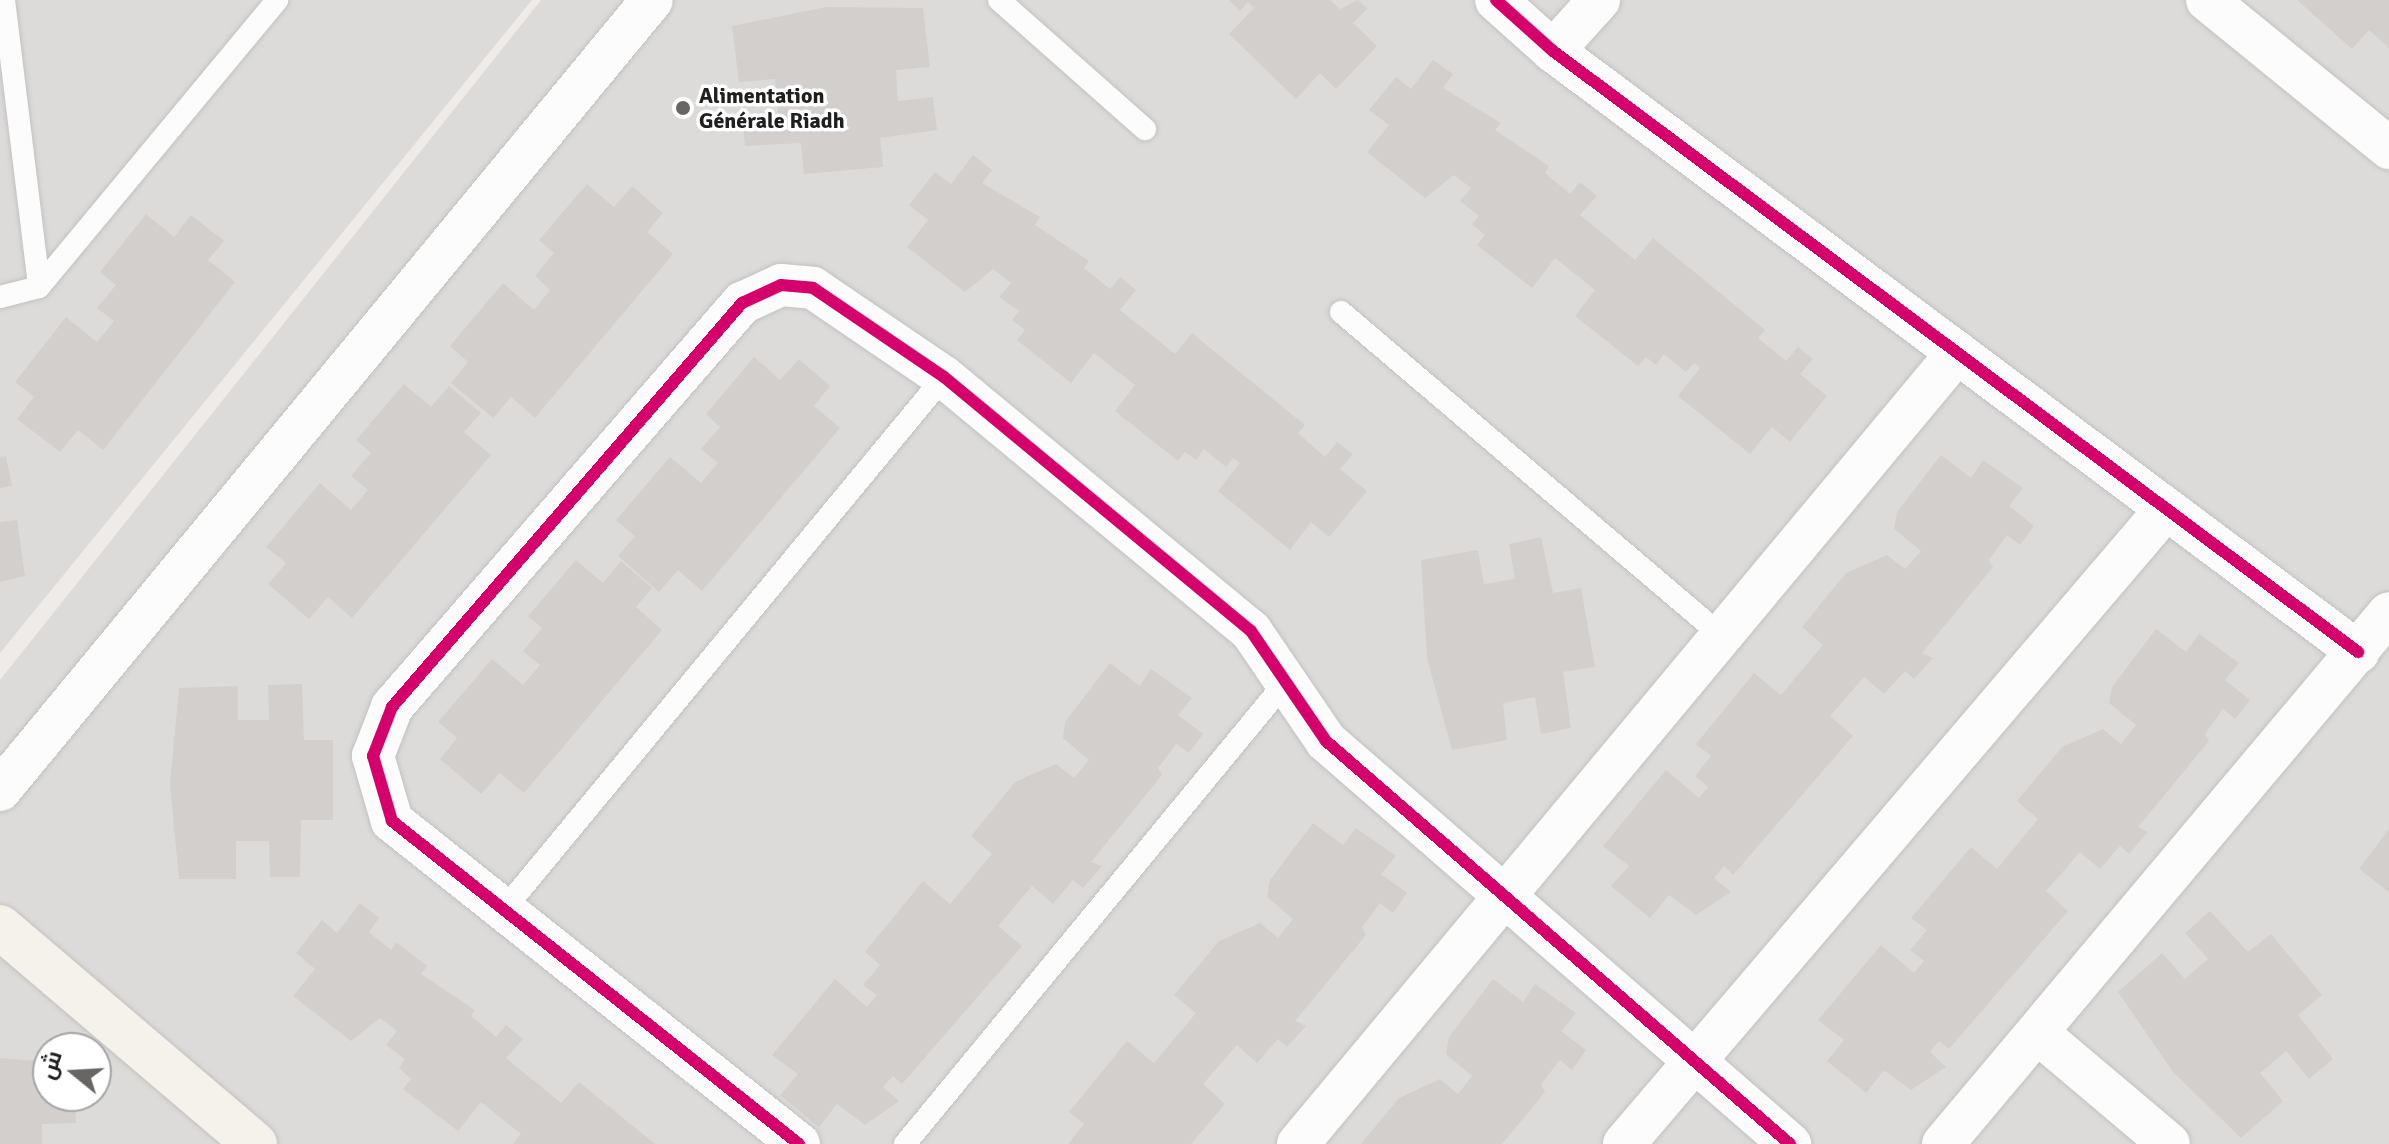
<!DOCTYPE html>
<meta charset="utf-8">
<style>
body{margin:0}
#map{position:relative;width:2389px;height:1144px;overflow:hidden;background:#eeebe8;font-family:Signika,Cairo,sans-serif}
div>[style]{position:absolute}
.residential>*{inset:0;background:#dddbda}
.building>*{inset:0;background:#d2cfcd}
.roads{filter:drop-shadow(0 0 2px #c3c2c0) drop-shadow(0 0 2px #c3c2c0)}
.lane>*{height:22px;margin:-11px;padding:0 11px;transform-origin:11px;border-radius:11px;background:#fcfcfc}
.street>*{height:42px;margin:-21px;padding:0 21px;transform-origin:21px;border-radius:21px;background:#fcfcfc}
.secondary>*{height:44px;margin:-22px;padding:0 22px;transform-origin:22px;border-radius:22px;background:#f4f2eb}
.cycleway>*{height:12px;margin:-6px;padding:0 6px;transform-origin:6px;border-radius:6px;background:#d6006c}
.dots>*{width:22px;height:22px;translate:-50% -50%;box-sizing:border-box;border:4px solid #fff;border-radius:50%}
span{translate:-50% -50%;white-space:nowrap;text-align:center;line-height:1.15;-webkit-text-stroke:7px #fff;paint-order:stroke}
.poi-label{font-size:22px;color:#1f1f1f;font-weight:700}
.left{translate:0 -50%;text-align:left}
.north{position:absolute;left:32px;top:1032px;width:80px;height:80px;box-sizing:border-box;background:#fff;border:2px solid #a5a5a5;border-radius:50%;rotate:288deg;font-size:22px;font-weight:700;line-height:32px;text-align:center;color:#1f1f1f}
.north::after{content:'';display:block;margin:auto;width:28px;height:36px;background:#676665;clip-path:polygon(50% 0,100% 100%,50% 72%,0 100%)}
</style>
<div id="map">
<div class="residential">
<i style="clip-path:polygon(0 0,532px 0,0 653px)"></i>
<i style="clip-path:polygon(evenodd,541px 0,2389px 0,2389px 1144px,0 1144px,0 680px,541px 0,48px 1048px,96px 1048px,96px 1096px,48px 1096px,48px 1048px)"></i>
</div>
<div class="building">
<i style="clip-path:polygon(1229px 0,1330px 0,1340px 9px,1358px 0,1367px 9px,1353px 23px,1377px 46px,1336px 89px,1320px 73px,1296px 99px,1229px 34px,1254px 8px,1248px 2px,1240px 11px)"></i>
<i style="clip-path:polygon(2297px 0,2389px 0,2389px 48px,2369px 30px,2352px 49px)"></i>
<i style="clip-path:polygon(826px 7px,923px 8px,930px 67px,896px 70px,898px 101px,933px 97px,937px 130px,880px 138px,883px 167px,804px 174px,801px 143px,745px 146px,742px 116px,778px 113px,775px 79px,739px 82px,732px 26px)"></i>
<i style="clip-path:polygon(1433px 60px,1453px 74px,1443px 88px,1501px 123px,1495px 130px,1549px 166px,1545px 173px,1570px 194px,1580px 182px,1597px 196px,1580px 215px,1635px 260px,1653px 238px,1765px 330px,1758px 338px,1786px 361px,1798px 347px,1813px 359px,1800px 374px,1827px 396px,1790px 442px,1772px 427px,1750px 454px,1678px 396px,1700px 368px,1694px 363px,1686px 372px,1664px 354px,1656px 365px,1646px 357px,1638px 366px,1575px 316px,1595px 290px,1555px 258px,1532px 288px,1477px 245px,1485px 235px,1472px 224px,1479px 216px,1460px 201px,1471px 188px,1454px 175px,1425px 198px,1367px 152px,1389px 125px,1369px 110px,1396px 77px,1411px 89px)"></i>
<i style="clip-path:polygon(973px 155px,992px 170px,982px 183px,1040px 217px,1035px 225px,1089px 261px,1084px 268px,1110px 289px,1120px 277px,1136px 290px,1120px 310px,1175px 354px,1192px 333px,1305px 425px,1298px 433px,1325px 457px,1337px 442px,1353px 454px,1340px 469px,1367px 491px,1329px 537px,1311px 522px,1290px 550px,1218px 491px,1240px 463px,1233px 458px,1226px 467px,1204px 449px,1196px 460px,1185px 452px,1178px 461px,1115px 411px,1135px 385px,1094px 353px,1071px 383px,1017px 340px,1025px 330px,1012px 320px,1019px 311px,999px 297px,1011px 283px,993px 269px,965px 292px,907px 247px,928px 220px,909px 205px,935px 172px,951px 184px)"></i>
<i style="clip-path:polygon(587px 184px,614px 207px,632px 186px,663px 213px,647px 232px,673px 254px,535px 418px,511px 397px,493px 418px,451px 383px,468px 362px,450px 346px,503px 283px,534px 310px,550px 290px,535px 276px,554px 253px,539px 240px)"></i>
<i style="clip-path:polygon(146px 214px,174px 237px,191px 215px,224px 241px,208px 260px,235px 282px,103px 450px,78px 430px,60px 452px,17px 419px,34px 397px,15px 382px,66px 317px,97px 342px,114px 321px,97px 308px,116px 285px,100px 272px)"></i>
<i style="clip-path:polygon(754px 357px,780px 380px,799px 359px,830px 386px,814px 406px,840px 428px,702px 591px,678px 570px,659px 592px,618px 556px,635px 536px,616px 520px,670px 457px,701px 483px,718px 463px,701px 449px,720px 427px,706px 414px)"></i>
<i style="clip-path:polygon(404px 384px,431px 407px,449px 386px,481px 413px,464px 432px,491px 455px,352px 618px,328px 597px,309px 619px,268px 584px,286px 563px,266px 547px,320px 483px,351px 510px,368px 490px,351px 476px,371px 453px,356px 440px)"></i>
<i style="clip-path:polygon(1941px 455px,1971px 478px,1983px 460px,2023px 488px,2009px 506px,2034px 526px,2020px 545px,2007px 535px,1989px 560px,1993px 567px,1922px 653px,1933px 658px,1914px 679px,1905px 671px,1884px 694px,1864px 677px,1830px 716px,1853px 736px,1733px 875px,1724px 866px,1714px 878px,1731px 892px,1696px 915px,1669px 895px,1650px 918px,1611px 886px,1629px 866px,1603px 846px,1666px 770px,1699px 798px,1708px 787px,1695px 776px,1711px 756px,1696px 744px,1754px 673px,1781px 695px,1823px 645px,1802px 627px,1846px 573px,1887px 555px,1905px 569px,1921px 551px,1894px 529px,1897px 512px)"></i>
<i style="clip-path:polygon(6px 456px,12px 486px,0 488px,0 457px)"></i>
<i style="clip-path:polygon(17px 520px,25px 576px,0 582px,0 522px)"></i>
<i style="clip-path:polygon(1541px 537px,1553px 593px,1581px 588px,1595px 667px,1563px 672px,1571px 728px,1541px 734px,1535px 697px,1503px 703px,1507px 740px,1452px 750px,1427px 658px,1421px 560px,1478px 550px,1484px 584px,1515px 579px,1509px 544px)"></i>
<i style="clip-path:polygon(576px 560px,603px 583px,621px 561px,652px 588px,636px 607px,662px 630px,524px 793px,500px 773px,481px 794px,440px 759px,457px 738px,438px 722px,492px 659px,523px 685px,540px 665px,523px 651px,542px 628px,528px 616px)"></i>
<i style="clip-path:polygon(2156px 629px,2186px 652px,2199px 634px,2239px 663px,2225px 680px,2250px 700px,2235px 719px,2223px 709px,2205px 734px,2209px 741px,2138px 827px,2148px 832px,2129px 854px,2120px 846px,2100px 869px,2080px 852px,2046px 891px,2068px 911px,1949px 1049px,1939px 1041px,1930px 1052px,1946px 1067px,1911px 1090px,1884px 1070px,1866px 1093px,1827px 1061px,1844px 1040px,1818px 1020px,1881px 945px,1914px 973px,1924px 961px,1910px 950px,1927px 930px,1911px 918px,1971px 847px,1997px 869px,2038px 819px,2017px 801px,2062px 747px,2103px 729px,2121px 744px,2136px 725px,2109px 703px,2112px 687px)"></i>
<i style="clip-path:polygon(1110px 663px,1140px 686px,1151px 669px,1192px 698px,1178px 715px,1203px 734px,1189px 753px,1176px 744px,1158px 768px,1162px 775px,1091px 862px,1102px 866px,1083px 888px,1073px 880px,1053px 904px,1032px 886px,998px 926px,1022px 946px,902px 1084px,893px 1076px,883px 1087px,899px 1101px,865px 1125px,837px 1104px,819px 1127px,780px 1095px,798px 1074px,772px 1055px,835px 979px,867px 1007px,877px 995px,863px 985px,880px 965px,865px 952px,923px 881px,950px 904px,992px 854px,971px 836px,1015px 782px,1056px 764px,1074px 778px,1089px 760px,1063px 738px,1065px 722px)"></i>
<i style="clip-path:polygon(302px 684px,304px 740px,333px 740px,333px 820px,301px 820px,300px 877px,270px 877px,269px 841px,236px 841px,236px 879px,179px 879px,170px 784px,179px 688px,238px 686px,238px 720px,269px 720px,268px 685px)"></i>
<i style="clip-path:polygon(1313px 823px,1343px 845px,1356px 828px,1396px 856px,1381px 874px,1407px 893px,1393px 913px,1380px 903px,1362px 927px,1366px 935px,1295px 1021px,1306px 1026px,1287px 1047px,1278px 1039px,1257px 1063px,1237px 1045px,1203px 1084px,1225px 1104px,1191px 1144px,1068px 1144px,1084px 1124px,1069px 1112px,1127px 1041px,1154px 1063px,1196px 1013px,1174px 995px,1219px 941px,1260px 923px,1278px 938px,1293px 919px,1267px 897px,1270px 880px)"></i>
<i style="clip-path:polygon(2389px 829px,2389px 892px,2359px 869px)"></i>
<i style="clip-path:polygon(360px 903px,379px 918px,369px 932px,391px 950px,396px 942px,427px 966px,421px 974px,475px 1010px,471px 1016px,496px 1037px,506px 1025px,523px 1039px,506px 1058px,561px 1103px,579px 1082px,655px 1144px,513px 1144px,521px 1134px,481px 1102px,458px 1131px,403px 1089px,411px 1079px,399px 1068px,405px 1059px,386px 1045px,397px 1031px,380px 1018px,351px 1041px,293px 996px,315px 969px,296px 953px,322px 920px,337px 933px)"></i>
<i style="clip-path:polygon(2210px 911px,2248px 952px,2271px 934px,2322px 995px,2298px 1015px,2333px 1059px,2309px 1079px,2286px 1051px,2260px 1073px,2283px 1101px,2241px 1138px,2173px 1072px,2118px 992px,2162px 953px,2185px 979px,2208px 959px,2185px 933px)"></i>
<i style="clip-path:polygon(1493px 979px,1523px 1002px,1535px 984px,1576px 1013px,1561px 1031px,1586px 1050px,1572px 1070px,1560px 1060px,1541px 1084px,1545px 1092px,1502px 1144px,1361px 1144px,1399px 1098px,1440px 1079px,1458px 1094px,1472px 1076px,1446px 1054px,1449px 1037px)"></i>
<i style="clip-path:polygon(0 1058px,48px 1062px,48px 1096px,75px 1096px,76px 1123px,42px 1124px,42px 1144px,0 1144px)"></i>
</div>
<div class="roads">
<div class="lane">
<i style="left:4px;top:0;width:289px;rotate:83deg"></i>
<i style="left:999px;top:0;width:195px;rotate:41.5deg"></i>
<i style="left:0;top:297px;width:40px;rotate:-14.4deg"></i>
<i style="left:39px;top:287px;width:373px;rotate:-50.3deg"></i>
<i style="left:1341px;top:312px;width:500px;rotate:40.38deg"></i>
<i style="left:506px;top:907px;width:688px;rotate:-50.43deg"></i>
<i style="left:905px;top:1144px;width:596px;rotate:-50.51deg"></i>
</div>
<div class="street">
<i style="left:1496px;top:0;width:76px;rotate:41.8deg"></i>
<i style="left:1553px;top:51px;width:1005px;rotate:36.74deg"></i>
<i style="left:2207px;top:0;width:235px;rotate:39.1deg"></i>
<i style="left:1553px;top:51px;width:69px;rotate:-48deg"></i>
<i style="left:0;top:790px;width:1024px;rotate:-50.47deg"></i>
<i style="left:2039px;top:1034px;width:170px;rotate:40.2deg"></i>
<i style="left:799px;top:1144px;width:520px;rotate:-141.56deg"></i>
<i style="left:392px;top:821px;width:68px;rotate:-106.3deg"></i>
<i style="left:373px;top:756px;width:53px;rotate:-68.8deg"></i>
<i style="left:392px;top:707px;width:535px;rotate:-49.1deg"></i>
<i style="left:742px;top:303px;width:43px;rotate:-24.8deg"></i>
<i style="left:781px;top:285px;width:32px;rotate:5deg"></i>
<i style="left:813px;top:288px;width:158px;rotate:34.2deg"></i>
<i style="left:944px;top:377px;width:398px;rotate:39.6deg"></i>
<i style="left:1251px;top:631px;width:133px;rotate:55.7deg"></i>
<i style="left:1326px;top:741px;width:615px;rotate:40.98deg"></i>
<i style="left:1298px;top:1144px;width:1030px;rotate:-50.2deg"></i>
<i style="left:1624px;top:1144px;width:835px;rotate:-49.52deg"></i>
<i style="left:1943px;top:1144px;width:693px;rotate:-49.97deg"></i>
</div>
<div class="secondary">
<i style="left:0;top:927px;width:335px;rotate:40.4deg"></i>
</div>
</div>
<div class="cycleway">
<i style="left:1496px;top:0;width:76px;rotate:41.8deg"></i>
<i style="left:1553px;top:51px;width:1005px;rotate:36.74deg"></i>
<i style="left:799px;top:1144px;width:520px;rotate:-141.56deg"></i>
<i style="left:392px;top:821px;width:68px;rotate:-106.3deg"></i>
<i style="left:373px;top:756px;width:53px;rotate:-68.8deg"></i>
<i style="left:392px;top:707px;width:535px;rotate:-49.1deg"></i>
<i style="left:742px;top:303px;width:43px;rotate:-24.8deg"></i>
<i style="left:781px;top:285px;width:32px;rotate:5deg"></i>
<i style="left:813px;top:288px;width:158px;rotate:34.2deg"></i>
<i style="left:944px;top:377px;width:398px;rotate:39.6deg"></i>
<i style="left:1251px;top:631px;width:133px;rotate:55.7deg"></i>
<i style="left:1326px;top:741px;width:615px;rotate:40.98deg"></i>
</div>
<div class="dots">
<i style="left:683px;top:108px;background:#676665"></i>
</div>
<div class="poi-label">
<span class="left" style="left:699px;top:108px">Alimentation<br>Générale Riadh</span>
</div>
<div class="north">ش</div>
</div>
